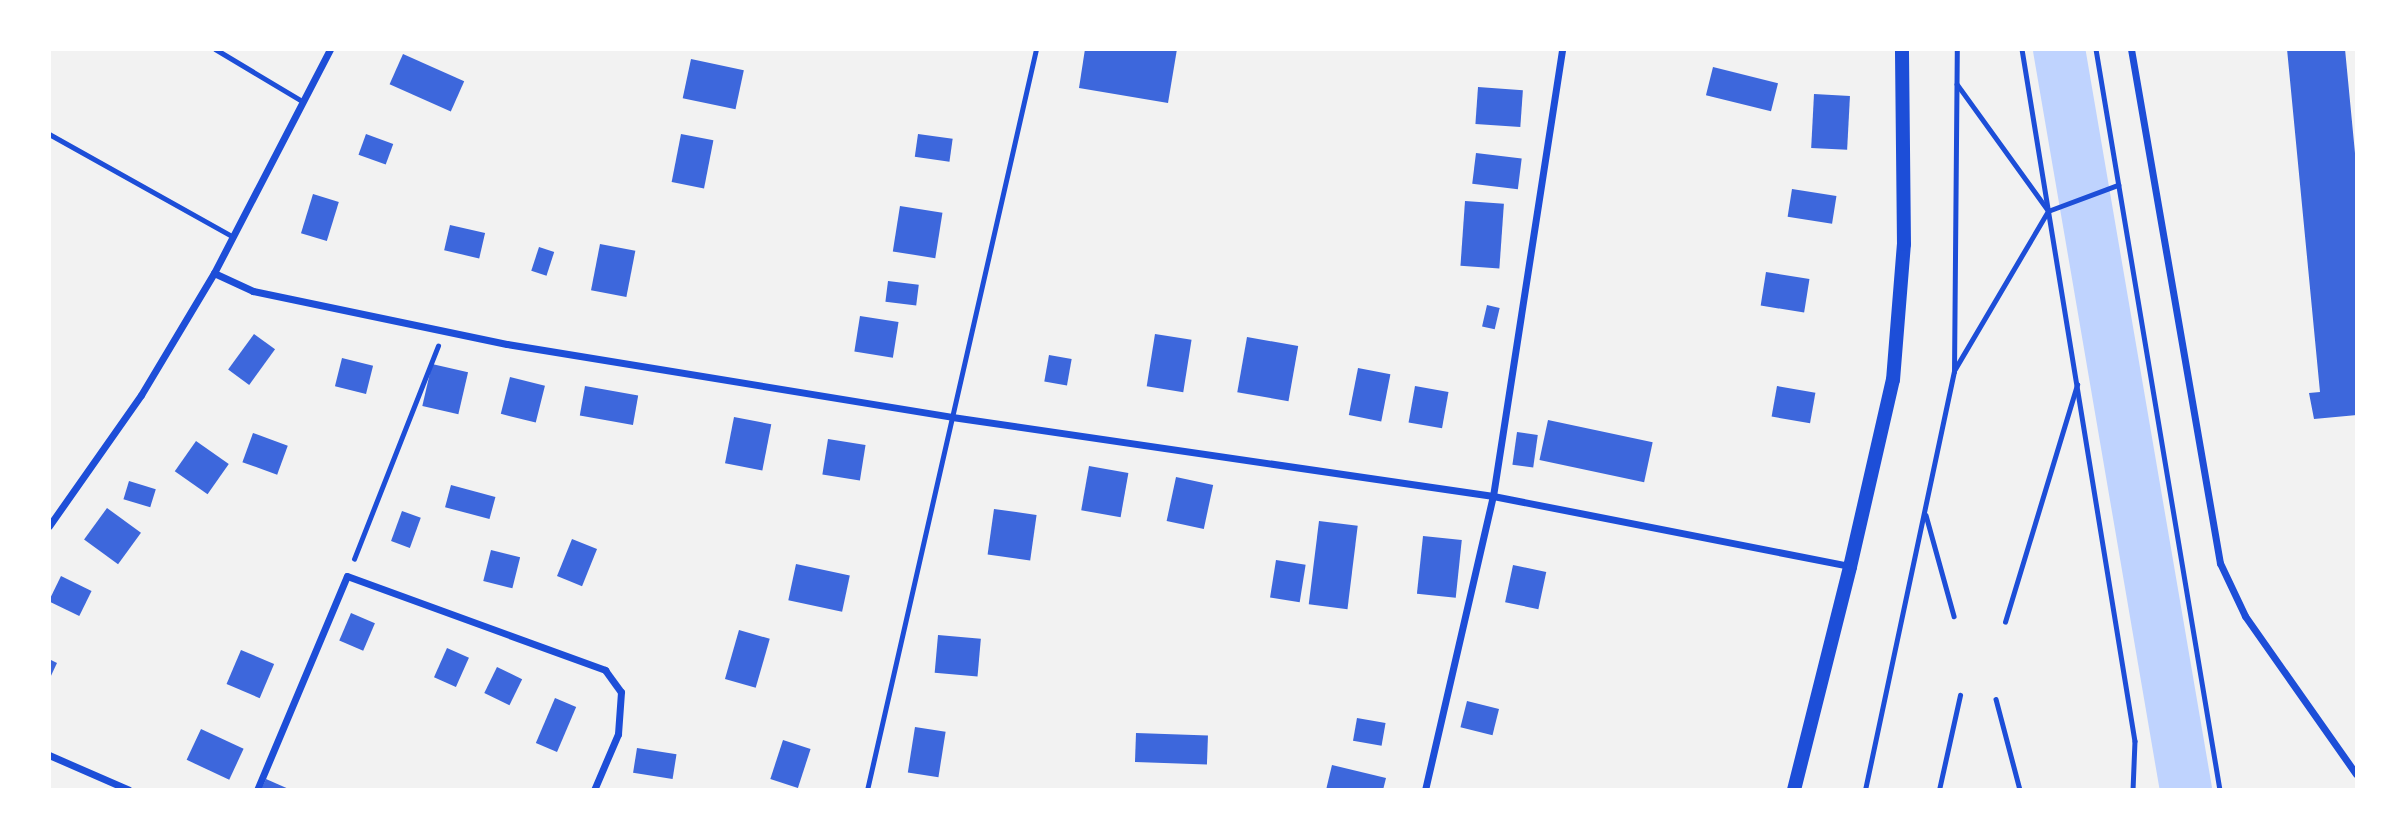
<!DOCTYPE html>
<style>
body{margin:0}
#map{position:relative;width:2406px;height:839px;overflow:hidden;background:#f2f2f2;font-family:Mulish,sans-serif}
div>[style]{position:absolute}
.river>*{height:52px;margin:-26px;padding:0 26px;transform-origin:26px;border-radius:26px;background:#bfd3fe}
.building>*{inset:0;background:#3d67dc;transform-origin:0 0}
.path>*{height:4.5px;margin:-2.25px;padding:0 2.25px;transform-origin:2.25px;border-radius:2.25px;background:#1d4ed8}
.service>*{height:5px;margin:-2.5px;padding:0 2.5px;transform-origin:2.5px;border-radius:2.5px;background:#1d4ed8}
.minor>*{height:7px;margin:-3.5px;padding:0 3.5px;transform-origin:3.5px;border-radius:3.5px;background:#1d4ed8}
.secondary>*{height:14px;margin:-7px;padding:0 7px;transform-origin:7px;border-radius:7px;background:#1d4ed8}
span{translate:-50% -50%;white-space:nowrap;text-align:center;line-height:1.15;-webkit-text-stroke:6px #fff;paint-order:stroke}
.frame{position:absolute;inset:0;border:51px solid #fff;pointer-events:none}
</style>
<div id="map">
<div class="river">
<i style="left:2059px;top:49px;width:752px;rotate:80.27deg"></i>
</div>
<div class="building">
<i style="clip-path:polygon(1085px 49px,1177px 49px,1168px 103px,1079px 88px)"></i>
<i style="clip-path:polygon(2287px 49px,2345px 49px,2357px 174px,2357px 415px,2314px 419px,2309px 393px,2320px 392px)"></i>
<i style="left:403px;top:54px;width:67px;height:33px;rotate:24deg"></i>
<i style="left:691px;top:59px;width:54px;height:40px;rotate:12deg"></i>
<i style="left:1713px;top:67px;width:67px;height:29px;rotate:14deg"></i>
<i style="left:1478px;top:87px;width:45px;height:37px;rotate:4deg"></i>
<i style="left:1814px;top:94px;width:36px;height:54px;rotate:3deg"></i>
<i style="left:366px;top:134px;width:29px;height:22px;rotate:20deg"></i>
<i style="left:681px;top:134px;width:33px;height:49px;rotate:11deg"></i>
<i style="left:918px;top:134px;width:35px;height:23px;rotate:8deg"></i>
<i style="left:1476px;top:153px;width:46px;height:31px;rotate:7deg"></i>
<i style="left:1792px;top:189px;width:45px;height:28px;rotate:9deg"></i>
<i style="left:313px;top:194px;width:27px;height:41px;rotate:17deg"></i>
<i style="left:1465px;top:201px;width:39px;height:65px;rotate:4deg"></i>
<i style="left:900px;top:206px;width:43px;height:46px;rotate:9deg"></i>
<i style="left:450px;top:225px;width:36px;height:26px;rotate:13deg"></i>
<i style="left:600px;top:244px;width:36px;height:47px;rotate:11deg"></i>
<i style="left:539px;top:247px;width:16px;height:25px;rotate:18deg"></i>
<i style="left:1766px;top:272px;width:44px;height:34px;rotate:9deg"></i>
<i style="left:888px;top:281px;width:31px;height:21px;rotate:7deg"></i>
<i style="left:1487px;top:305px;width:13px;height:22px;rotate:13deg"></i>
<i style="left:860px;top:316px;width:39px;height:36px;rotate:9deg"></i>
<i style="left:254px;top:334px;width:26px;height:44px;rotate:36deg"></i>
<i style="left:1155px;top:334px;width:37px;height:53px;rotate:9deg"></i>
<i style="left:1247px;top:337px;width:52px;height:56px;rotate:10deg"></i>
<i style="left:1049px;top:355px;width:23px;height:27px;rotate:10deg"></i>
<i style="left:342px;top:358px;width:32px;height:29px;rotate:14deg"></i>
<i style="left:432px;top:364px;width:37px;height:43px;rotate:13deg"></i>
<i style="left:1358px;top:368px;width:33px;height:48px;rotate:11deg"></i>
<i style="left:510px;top:377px;width:36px;height:38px;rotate:14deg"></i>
<i style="left:585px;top:386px;width:54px;height:30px;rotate:10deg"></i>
<i style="left:1415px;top:386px;width:34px;height:37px;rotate:10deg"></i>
<i style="left:1777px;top:386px;width:39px;height:31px;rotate:10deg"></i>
<i style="left:734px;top:417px;width:38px;height:47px;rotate:11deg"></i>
<i style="left:1548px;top:420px;width:107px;height:41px;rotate:12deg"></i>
<i style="left:1517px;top:432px;width:21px;height:33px;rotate:8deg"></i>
<i style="left:253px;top:433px;width:37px;height:31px;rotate:20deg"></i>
<i style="left:828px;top:439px;width:38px;height:36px;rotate:9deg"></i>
<i style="left:196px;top:441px;width:40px;height:37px;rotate:35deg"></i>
<i style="left:1089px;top:466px;width:40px;height:45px;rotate:10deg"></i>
<i style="left:1176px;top:477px;width:38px;height:45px;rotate:12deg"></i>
<i style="left:129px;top:481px;width:28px;height:19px;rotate:17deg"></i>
<i style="left:451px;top:485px;width:46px;height:23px;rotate:15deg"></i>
<i style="left:107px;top:508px;width:42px;height:39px;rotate:36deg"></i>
<i style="left:994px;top:509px;width:43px;height:46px;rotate:8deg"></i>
<i style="left:402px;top:511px;width:20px;height:32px;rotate:20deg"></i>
<i style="left:1319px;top:521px;width:39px;height:84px;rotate:7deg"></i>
<i style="left:1423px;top:536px;width:39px;height:58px;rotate:6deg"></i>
<i style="left:572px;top:539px;width:27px;height:40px;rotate:22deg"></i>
<i style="left:491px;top:550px;width:30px;height:32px;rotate:14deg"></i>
<i style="left:1276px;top:560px;width:30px;height:38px;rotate:9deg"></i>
<i style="left:796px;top:564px;width:55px;height:37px;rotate:12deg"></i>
<i style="left:1513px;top:565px;width:34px;height:38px;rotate:12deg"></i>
<i style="left:61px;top:576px;width:34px;height:28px;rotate:26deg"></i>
<i style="left:351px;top:613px;width:26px;height:30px;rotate:23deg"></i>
<i style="left:739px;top:630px;width:32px;height:51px;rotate:16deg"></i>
<i style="left:938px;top:635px;width:43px;height:38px;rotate:5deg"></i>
<i style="left:447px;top:648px;width:24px;height:32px;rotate:24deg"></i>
<i style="left:241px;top:650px;width:36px;height:37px;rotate:23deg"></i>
<i style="clip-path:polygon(49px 659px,57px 663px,49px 680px)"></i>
<i style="left:497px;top:667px;width:28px;height:29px;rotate:26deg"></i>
<i style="left:555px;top:698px;width:23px;height:49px;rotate:23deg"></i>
<i style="left:1467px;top:701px;width:33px;height:27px;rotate:14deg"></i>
<i style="left:1357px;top:718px;width:29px;height:23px;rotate:10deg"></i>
<i style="left:915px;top:727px;width:31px;height:46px;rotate:9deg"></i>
<i style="left:201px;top:729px;width:47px;height:34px;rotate:25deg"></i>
<i style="left:1136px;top:733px;width:72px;height:29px;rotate:2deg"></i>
<i style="left:783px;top:740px;width:29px;height:41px;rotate:18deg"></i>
<i style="left:637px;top:748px;width:40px;height:25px;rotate:9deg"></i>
<i style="clip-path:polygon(1332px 765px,1386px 778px,1383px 790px,1326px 790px)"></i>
<i style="clip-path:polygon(266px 779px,291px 790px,261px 790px)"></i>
</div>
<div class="path">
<i style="left:2022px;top:49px;width:701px;rotate:80.73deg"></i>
<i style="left:2135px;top:741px;width:49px;rotate:92.3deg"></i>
<i style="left:2096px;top:49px;width:751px;rotate:80.5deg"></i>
<i style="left:1957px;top:84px;width:155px;rotate:54.2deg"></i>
<i style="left:1955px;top:369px;width:183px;rotate:-59.5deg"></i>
<i style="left:2048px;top:211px;width:75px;rotate:-20.4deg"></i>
<i style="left:1926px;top:515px;width:105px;rotate:74.5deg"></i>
<i style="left:354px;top:559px;width:229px;rotate:-68.5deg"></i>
<i style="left:2005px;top:622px;width:248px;rotate:-73.1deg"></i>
<i style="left:1996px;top:699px;width:94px;rotate:75.2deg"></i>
<i style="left:1865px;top:790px;width:427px;rotate:-78deg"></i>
<i style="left:1954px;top:372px;width:323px;rotate:-89.5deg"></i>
<i style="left:1939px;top:790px;width:97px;rotate:-77.5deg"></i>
</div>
<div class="service">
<i style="left:215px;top:49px;width:101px;rotate:30.9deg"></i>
<i style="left:49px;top:134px;width:211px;rotate:29.2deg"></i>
<i style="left:867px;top:790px;width:760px;rotate:-77.15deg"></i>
</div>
<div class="minor">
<i style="left:2131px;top:49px;width:522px;rotate:80.18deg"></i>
<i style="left:2220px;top:563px;width:59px;rotate:64.7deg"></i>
<i style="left:2245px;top:616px;width:193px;rotate:54.9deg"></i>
<i style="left:214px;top:273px;width:43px;rotate:24.8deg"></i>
<i style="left:253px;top:291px;width:259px;rotate:11.8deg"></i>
<i style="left:507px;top:344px;width:451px;rotate:9.3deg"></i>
<i style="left:952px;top:417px;width:547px;rotate:8.31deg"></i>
<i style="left:1493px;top:496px;width:364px;rotate:11.1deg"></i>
<i style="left:49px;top:526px;width:160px;rotate:-54.9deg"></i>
<i style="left:141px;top:395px;width:142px;rotate:-59.1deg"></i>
<i style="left:214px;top:273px;width:252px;rotate:-62.6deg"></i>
<i style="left:49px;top:755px;width:87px;rotate:23.6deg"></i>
<i style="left:257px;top:790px;width:232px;rotate:-67.2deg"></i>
<i style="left:347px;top:576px;width:275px;rotate:20deg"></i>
<i style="left:605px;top:670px;width:27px;rotate:54deg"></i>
<i style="left:621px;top:692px;width:42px;rotate:94.1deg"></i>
<i style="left:618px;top:734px;width:61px;rotate:113.2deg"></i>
<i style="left:1425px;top:790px;width:302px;rotate:-77deg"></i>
<i style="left:1493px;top:496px;width:452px;rotate:-81.2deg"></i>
</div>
<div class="secondary">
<i style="left:1794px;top:790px;width:230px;rotate:-75.9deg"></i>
<i style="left:1850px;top:567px;width:192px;rotate:-77.1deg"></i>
<i style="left:1893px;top:380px;width:136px;rotate:-85.4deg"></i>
<i style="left:1904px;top:244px;width:195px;rotate:-90.6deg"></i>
</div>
<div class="frame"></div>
</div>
